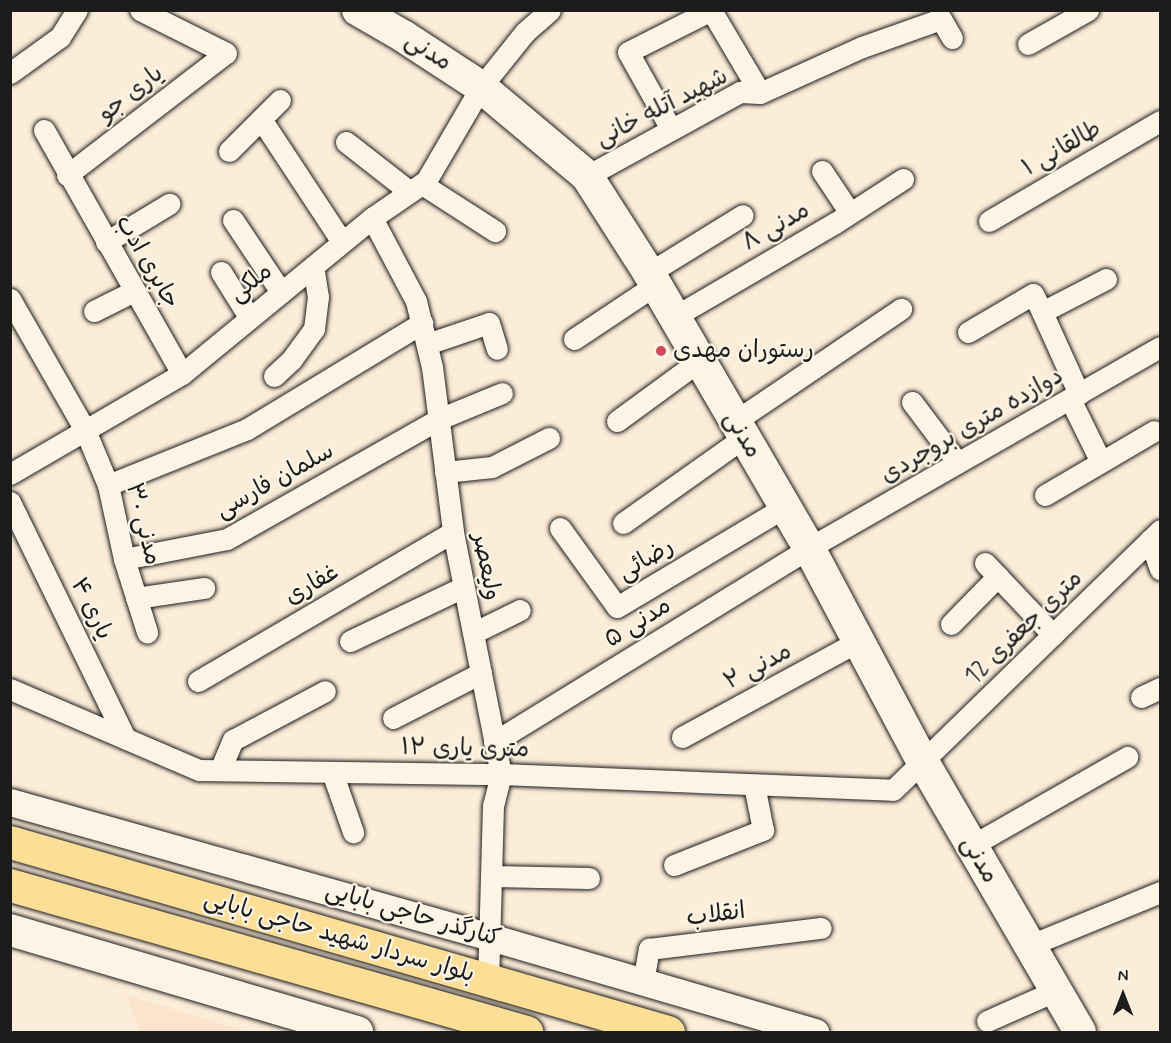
<!DOCTYPE html>
<meta charset="utf-8">
<style>
body{margin:0}
#map{position:relative;width:1171px;height:1043px;overflow:hidden;background:#fcedd9;font-family:Mynerve,"Playpen Sans Arabic",sans-serif}
div>[style]{position:absolute}
.built>*{inset:0;background:#fce3cb}
.roads{filter:drop-shadow(0 0 2px #1c1c1c) drop-shadow(0 0 2px #1c1c1c)}
.minor>*{height:21px;margin:-10.5px;padding:0 10.5px;transform-origin:10.5px;border-radius:10.5px;background:#fcf5e5}
.tertiary>*{height:27px;margin:-13.5px;padding:0 13.5px;transform-origin:13.5px;border-radius:13.5px;background:#fcf5e5}
.secondary>*{height:32px;margin:-16px;padding:0 16px;transform-origin:16px;border-radius:16px;background:#fcf5e5}
.trunk>*{height:33px;margin:-16.5px;padding:0 16.5px;transform-origin:16.5px;border-radius:16.5px;background:#fcde96}
.dots>*{width:16px;height:16px;translate:-50% -50%;box-sizing:border-box;border:3px solid #fcf5e5;border-radius:50%}
span{translate:-50% -50%;white-space:nowrap;text-align:center;line-height:1.15;-webkit-text-stroke:4.5px #fcf5e5;paint-order:stroke}
.street-label{font-size:24px;color:#1c1c1c}
.poi-label{font-size:24px;color:#1c1c1c}
.left{translate:0 -50%;text-align:left}
.frame{position:absolute;inset:0;border:12px solid #1c1c1c;pointer-events:none}
.north{position:absolute;left:1093px;top:965px;width:60px;height:60px;-webkit-text-stroke:4px #fcf5e5;paint-order:stroke;rotate:0deg;font-size:16px;font-weight:700;line-height:24px;text-align:center;color:#1c1c1c}
.north::after{content:'';display:block;margin:auto;width:21px;height:27px;background:#1c1c1c;clip-path:polygon(50% 0,100% 100%,50% 72%,0 100%)}
</style>
<div id="map">
<div class="built">
<i style="clip-path:polygon(126px 995px,248px 1032px,140px 1032px)"></i>
</div>
<div class="roads">
<div class="minor">
<i style="left:711px;top:10px;width:96px;rotate:59.4deg"></i>
<i style="left:1028px;top:44px;width:69px;rotate:-29.5deg"></i>
<i style="left:10px;top:73px;width:62px;rotate:-35.8deg"></i>
<i style="left:60px;top:37px;width:32px;rotate:-58deg"></i>
<i style="left:261px;top:119px;width:147px;rotate:56.6deg"></i>
<i style="left:671px;top:129px;width:88px;rotate:-119.2deg"></i>
<i style="left:628px;top:52px;width:93px;rotate:-26.8deg"></i>
<i style="left:44px;top:130px;width:280px;rotate:60.5deg"></i>
<i style="left:346px;top:142px;width:81px;rotate:38deg"></i>
<i style="left:229px;top:151px;width:72px;rotate:-45deg"></i>
<i style="left:822px;top:171px;width:50px;rotate:56.3deg"></i>
<i style="left:67px;top:175px;width:200px;rotate:-37.5deg"></i>
<i style="left:226px;top:53px;width:96px;rotate:-153.4deg"></i>
<i style="left:587px;top:176px;width:175px;rotate:-28.8deg"></i>
<i style="left:740px;top:92px;width:20px;rotate:3deg"></i>
<i style="left:760px;top:93px;width:112px;rotate:-24.3deg"></i>
<i style="left:862px;top:47px;width:84px;rotate:-19.5deg"></i>
<i style="left:941px;top:19px;width:22px;rotate:60deg"></i>
<i style="left:422px;top:184px;width:87px;rotate:32.8deg"></i>
<i style="left:372px;top:218px;width:94px;rotate:62.1deg"></i>
<i style="left:416px;top:301px;width:68px;rotate:76.4deg"></i>
<i style="left:432px;top:367px;width:166px;rotate:82.7deg"></i>
<i style="left:453px;top:532px;width:247px;rotate:78.8deg"></i>
<i style="left:501px;top:774px;width:32px;rotate:104deg"></i>
<i style="left:493px;top:805px;width:175px;rotate:91.6deg"></i>
<i style="left:233px;top:220px;width:87px;rotate:56.3deg"></i>
<i style="left:989px;top:221px;width:198px;rotate:-30.3deg"></i>
<i style="left:106px;top:242px;width:74px;rotate:-31.1deg"></i>
<i style="left:221px;top:272px;width:53px;rotate:58.1deg"></i>
<i style="left:649px;top:273px;width:110px;rotate:-31.7deg"></i>
<i style="left:10px;top:299px;width:151px;rotate:60.2deg"></i>
<i style="left:85px;top:430px;width:60px;rotate:67.3deg"></i>
<i style="left:108px;top:485px;width:76px;rotate:77.8deg"></i>
<i style="left:124px;top:559px;width:77px;rotate:72.5deg"></i>
<i style="left:94px;top:311px;width:45px;rotate:-26.6deg"></i>
<i style="left:674px;top:317px;width:186px;rotate:-30.3deg"></i>
<i style="left:835px;top:223px;width:81px;rotate:-32.9deg"></i>
<i style="left:968px;top:332px;width:75px;rotate:-30.3deg"></i>
<i style="left:1033px;top:294px;width:20px;rotate:63deg"></i>
<i style="left:574px;top:339px;width:97px;rotate:-33.7deg"></i>
<i style="left:427px;top:344px;width:65px;rotate:-18.7deg"></i>
<i style="left:489px;top:323px;width:27px;rotate:73deg"></i>
<i style="left:274px;top:376px;width:25px;rotate:-43deg"></i>
<i style="left:292px;top:359px;width:37px;rotate:-54deg"></i>
<i style="left:314px;top:329px;width:32px;rotate:-83deg"></i>
<i style="left:318px;top:297px;width:31px;rotate:-99deg"></i>
<i style="left:1079px;top:394px;width:90px;rotate:-114.3deg"></i>
<i style="left:1042px;top:312px;width:72px;rotate:-27.3deg"></i>
<i style="left:1070px;top:399px;width:70px;rotate:63.8deg"></i>
<i style="left:912px;top:402px;width:76px;rotate:53deg"></i>
<i style="left:617px;top:421px;width:102px;rotate:-36.2deg"></i>
<i style="left:734px;top:422px;width:202px;rotate:-34.1deg"></i>
<i style="left:445px;top:472px;width:47px;rotate:-6.1deg"></i>
<i style="left:492px;top:467px;width:64px;rotate:-27deg"></i>
<i style="left:10px;top:474px;width:199px;rotate:-30.2deg"></i>
<i style="left:182px;top:374px;width:246px;rotate:-39.4deg"></i>
<i style="left:372px;top:218px;width:65px;rotate:-34.4deg"></i>
<i style="left:426px;top:181px;width:109px;rotate:-59.7deg"></i>
<i style="left:481px;top:87px;width:70px;rotate:-51.3deg"></i>
<i style="left:525px;top:32px;width:33px;rotate:-41deg"></i>
<i style="left:108px;top:485px;width:150px;rotate:-21.9deg"></i>
<i style="left:247px;top:429px;width:205px;rotate:-31.2deg"></i>
<i style="left:1045px;top:495px;width:126px;rotate:-30.4deg"></i>
<i style="left:10px;top:502px;width:263px;rotate:64deg"></i>
<i style="left:623px;top:523px;width:147px;rotate:-35.3deg"></i>
<i style="left:560px;top:528px;width:97px;rotate:54.2deg"></i>
<i style="left:617px;top:607px;width:196px;rotate:-30.8deg"></i>
<i style="left:1150px;top:540px;width:31px;rotate:71deg"></i>
<i style="left:124px;top:559px;width:105px;rotate:-11deg"></i>
<i style="left:227px;top:539px;width:244px;rotate:-29.5deg"></i>
<i style="left:439px;top:419px;width:68px;rotate:-22.4deg"></i>
<i style="left:985px;top:563px;width:99px;rotate:46.6deg"></i>
<i style="left:136px;top:598px;width:69px;rotate:-8.4deg"></i>
<i style="left:951px;top:624px;width:67px;rotate:-45.6deg"></i>
<i style="left:473px;top:633px;width:52px;rotate:-26.1deg"></i>
<i style="left:350px;top:641px;width:125px;rotate:-25.5deg"></i>
<i style="left:198px;top:681px;width:295px;rotate:-30.3deg"></i>
<i style="left:10px;top:689px;width:206px;rotate:23.2deg"></i>
<i style="left:199px;top:770px;width:302px;rotate:0.8deg"></i>
<i style="left:501px;top:774px;width:392px;rotate:2.3deg"></i>
<i style="left:893px;top:790px;width:373px;rotate:-44.2deg"></i>
<i style="left:1141px;top:697px;width:21px;rotate:-25deg"></i>
<i style="left:393px;top:718px;width:99px;rotate:-27.1deg"></i>
<i style="left:682px;top:737px;width:201px;rotate:-28.5deg"></i>
<i style="left:494px;top:742px;width:370px;rotate:-31.6deg"></i>
<i style="left:809px;top:548px;width:404px;rotate:-29.8deg"></i>
<i style="left:220px;top:770px;width:33px;rotate:-67deg"></i>
<i style="left:233px;top:740px;width:104px;rotate:-28deg"></i>
<i style="left:332px;top:772px;width:64px;rotate:70.7deg"></i>
<i style="left:971px;top:846px;width:180px;rotate:-29.7deg"></i>
<i style="left:674px;top:865px;width:96px;rotate:-21.5deg"></i>
<i style="left:763px;top:830px;width:46px;rotate:-101.3deg"></i>
<i style="left:491px;top:876px;width:98px;rotate:1.2deg"></i>
<i style="left:1028px;top:946px;width:143px;rotate:-22.2deg"></i>
<i style="left:643px;top:982px;width:34px;rotate:-80deg"></i>
<i style="left:649px;top:949px;width:173px;rotate:-7deg"></i>
<i style="left:987px;top:1021px;width:77px;rotate:-23.9deg"></i>
</div>
<div class="tertiary">
<i style="left:10px;top:802px;width:499px;rotate:15.7deg"></i>
<i style="left:490px;top:937px;width:339px;rotate:16.3deg"></i>
</div>
<div class="secondary">
<i style="left:358px;top:10px;width:52px;rotate:30deg"></i>
<i style="left:403px;top:36px;width:93px;rotate:33.2deg"></i>
<i style="left:481px;top:87px;width:138px;rotate:40deg"></i>
<i style="left:587px;top:176px;width:115px;rotate:57.4deg"></i>
<i style="left:649px;top:273px;width:318px;rotate:59.8deg"></i>
<i style="left:809px;top:548px;width:242px;rotate:62deg"></i>
<i style="left:923px;top:762px;width:312px;rotate:59.8deg"></i>
<i style="left:10px;top:930px;width:362px;rotate:16.4deg"></i>
</div>
<div class="trunk">
<i style="left:10px;top:842px;width:685px;rotate:16.11deg"></i>
<i style="left:10px;top:885px;width:537px;rotate:15.9deg"></i>
</div>
</div>
<div class="dots">
<i style="left:661px;top:351px;background:#d1495b"></i>
</div>
<div class="street-label">
<span style="left:428px;top:52px;rotate:33deg">مدنی</span>
<span style="left:131px;top:94px;rotate:-38deg">یاری جو</span>
<span style="left:662px;top:108px;rotate:-27deg">شهید آتله خانی</span>
<span style="left:1062px;top:149px;rotate:-30deg">طالقانی ۱</span>
<span style="left:776px;top:227px;rotate:-30deg">مدنی ۸</span>
<span style="left:147px;top:262px;rotate:60deg">جابری ادب</span>
<span style="left:251px;top:283px;rotate:-38deg">ملکی</span>
<span style="left:972px;top:426px;rotate:-30deg">دوازده متری بروجردی</span>
<span style="left:742px;top:435px;rotate:59deg">مدنی</span>
<span style="left:275px;top:481px;rotate:-29deg">سلمان فارسی</span>
<span style="left:143px;top:524px;rotate:76deg">مدنی ۳۰</span>
<span style="left:646px;top:560px;rotate:-31deg">رضائی</span>
<span style="left:486px;top:567px;rotate:79deg">ولیعصر</span>
<span style="left:312px;top:585px;rotate:-30deg">غفاری</span>
<span style="left:91px;top:609px;rotate:64deg">یاری ۴</span>
<span style="left:638px;top:623px;rotate:-32deg">مدنی ۵</span>
<span style="left:1024px;top:628px;rotate:-44deg">12 متری جعفری</span>
<span style="left:758px;top:667px;rotate:-28deg">مدنی ۲</span>
<span style="left:465px;top:749px;rotate:1deg">۱۲ متری یاری</span>
<span style="left:979px;top:860px;rotate:60deg">مدنی</span>
<span style="left:413px;top:915px;rotate:16deg">کنارگذر حاجی بابایی</span>
<span style="left:716px;top:915px;rotate:-7deg">انقلاب</span>
<span style="left:339px;top:937px;rotate:16deg">بلوار سردار شهید حاجی بابایی</span>
</div>
<div class="poi-label">
<span class="left" style="left:673px;top:351px">رستوران مهدی</span>
</div>
<div class="frame"></div>
<div class="north">N</div>
</div>
